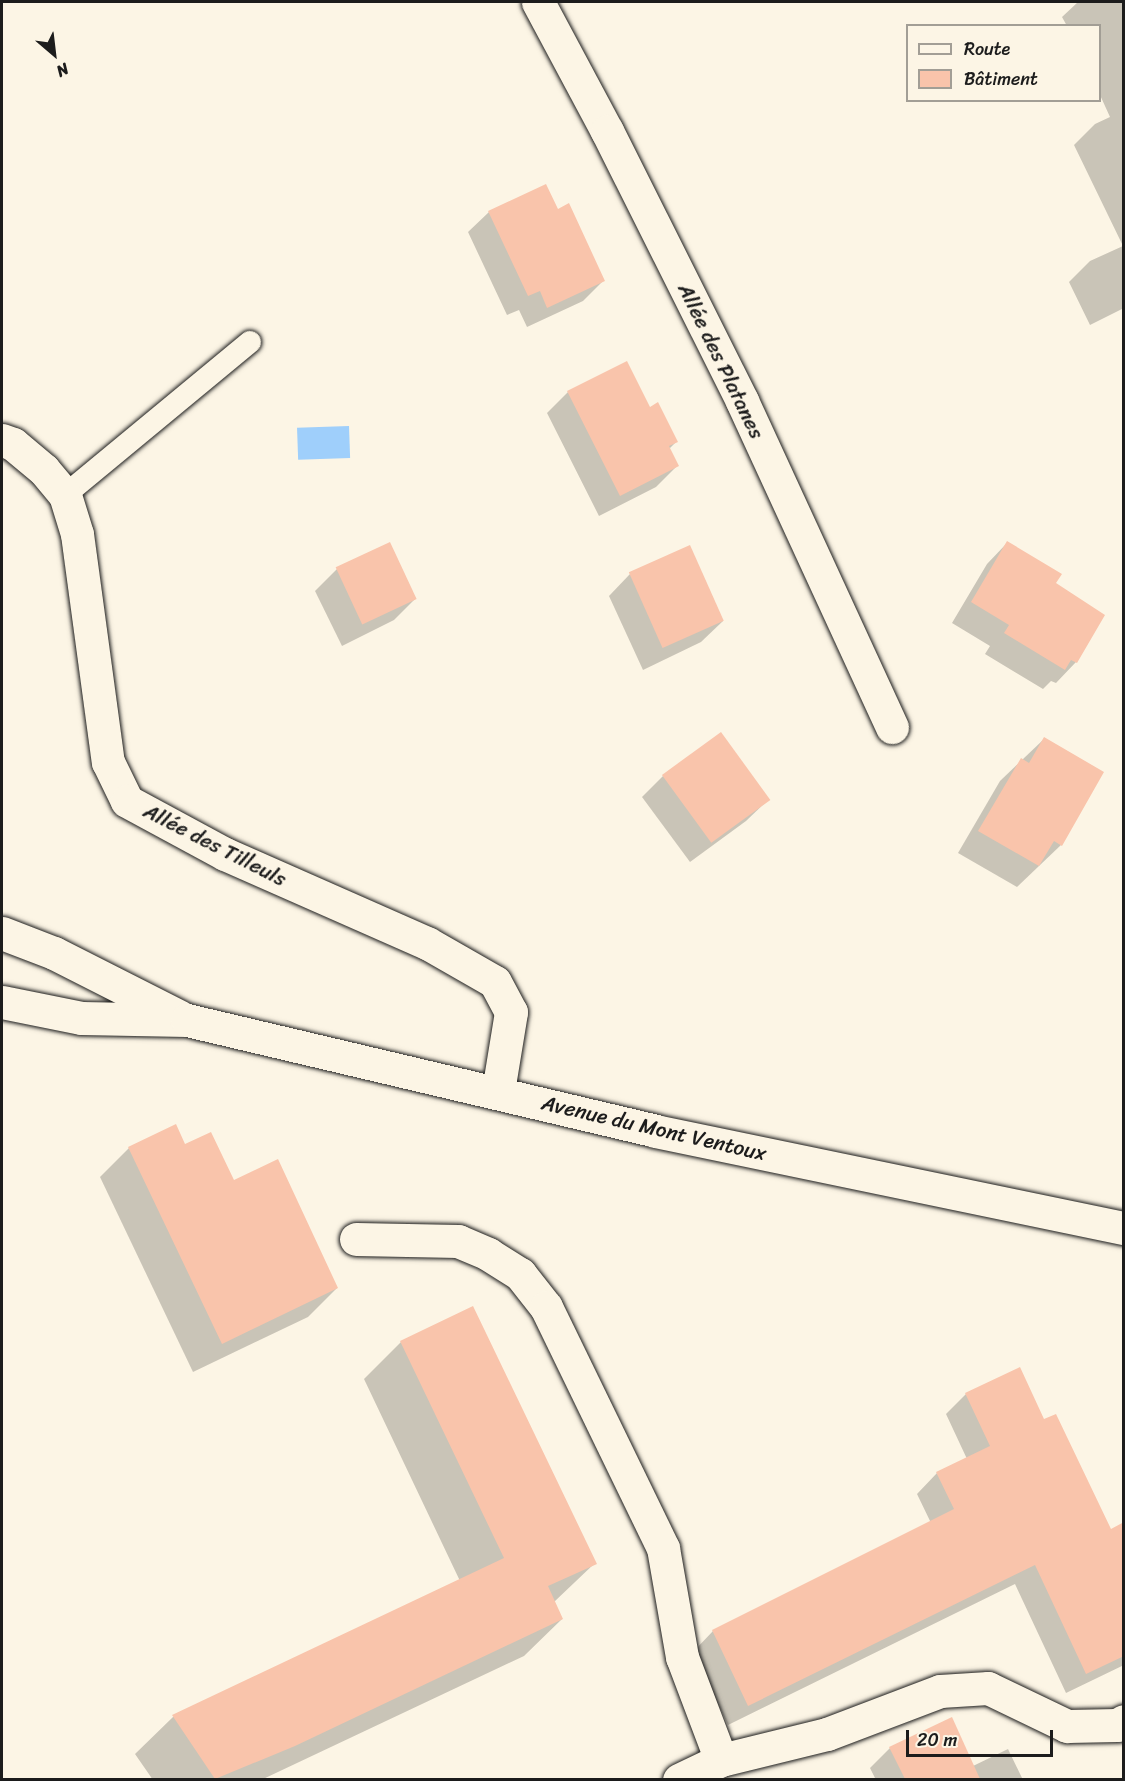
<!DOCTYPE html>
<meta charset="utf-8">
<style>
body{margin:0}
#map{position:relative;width:1125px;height:1781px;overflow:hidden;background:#fcf5e5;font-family:Sriracha,sans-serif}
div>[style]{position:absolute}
.water>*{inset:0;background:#9fcffb;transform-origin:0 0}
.shadow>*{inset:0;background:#0003}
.building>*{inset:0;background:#f9c4ab;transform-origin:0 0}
.roads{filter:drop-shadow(0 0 2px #1c1c1c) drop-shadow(0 0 2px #1c1c1c)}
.lane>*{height:22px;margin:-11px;padding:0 11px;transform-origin:11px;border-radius:11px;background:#fcf5e5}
.street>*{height:33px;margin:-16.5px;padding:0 16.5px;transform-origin:16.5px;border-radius:16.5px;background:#fcf5e5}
.secondary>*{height:33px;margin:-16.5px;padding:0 16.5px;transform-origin:16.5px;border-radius:16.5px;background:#fcf5e5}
span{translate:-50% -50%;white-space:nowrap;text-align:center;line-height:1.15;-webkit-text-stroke:4.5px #fcf5e5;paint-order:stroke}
.street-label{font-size:21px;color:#1c1c1c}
.frame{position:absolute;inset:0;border:3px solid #1c1c1c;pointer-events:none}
.legend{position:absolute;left:906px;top:24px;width:195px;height:78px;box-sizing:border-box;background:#fcf5e5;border:2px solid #a29e95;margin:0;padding:8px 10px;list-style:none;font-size:18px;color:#1c1c1c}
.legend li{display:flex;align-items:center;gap:12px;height:30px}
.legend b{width:30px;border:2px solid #a29e95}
.north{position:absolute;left:24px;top:24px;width:60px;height:60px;-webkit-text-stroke:4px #fcf5e5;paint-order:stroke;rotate:152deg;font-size:16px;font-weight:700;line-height:24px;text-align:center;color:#1c1c1c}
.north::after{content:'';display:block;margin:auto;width:21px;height:27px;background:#1c1c1c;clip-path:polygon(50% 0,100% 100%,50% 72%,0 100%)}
.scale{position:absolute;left:906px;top:1730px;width:147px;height:27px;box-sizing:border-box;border:3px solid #1c1c1c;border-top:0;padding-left:8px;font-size:18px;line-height:21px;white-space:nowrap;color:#1c1c1c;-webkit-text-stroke:4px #fcf5e5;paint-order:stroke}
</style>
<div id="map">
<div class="water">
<i style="left:349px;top:426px;width:32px;height:52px;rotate:88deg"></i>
</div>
<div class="shadow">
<i style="clip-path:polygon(1078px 2px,1124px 2px,1124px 308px,1090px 325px,1069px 282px,1090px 261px,1123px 246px,1074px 145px,1095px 124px,1110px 117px,1100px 95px,1100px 26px,1067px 26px,1062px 17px)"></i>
<i style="clip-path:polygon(557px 211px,603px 281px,583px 301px,527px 327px,519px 310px,507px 315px,468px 232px,489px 212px)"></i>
<i style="clip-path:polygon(568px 392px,649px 409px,676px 442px,669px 449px,677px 466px,656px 487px,599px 516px,547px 413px)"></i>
<i style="clip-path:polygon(1007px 543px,1054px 584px,1076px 662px,1056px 683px,1051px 681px,1043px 689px,985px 654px,990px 646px,952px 623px,987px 564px)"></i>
<i style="clip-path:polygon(337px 569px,416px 598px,394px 620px,342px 646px,315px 591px)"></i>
<i style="clip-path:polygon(630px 574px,723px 621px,701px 642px,643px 670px,609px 596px)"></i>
<i style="clip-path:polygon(1044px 739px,1061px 845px,1017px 887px,958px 853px,1000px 781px)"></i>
<i style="clip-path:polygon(663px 776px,768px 800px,746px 821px,690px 862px,642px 797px)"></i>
<i style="clip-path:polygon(184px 1146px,233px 1182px,337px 1288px,308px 1317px,193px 1372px,100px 1177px,129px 1148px)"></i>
<i style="clip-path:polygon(401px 1342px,595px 1563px,554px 1602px,562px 1619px,524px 1656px,261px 1780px,153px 1780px,135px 1754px,173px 1717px,460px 1581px,364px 1379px)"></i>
<i style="clip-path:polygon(966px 1394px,1043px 1421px,1110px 1531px,1124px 1524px,1124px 1665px,1066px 1693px,1015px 1584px,728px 1725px,693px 1652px,713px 1631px,931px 1523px,917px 1494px,937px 1473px,967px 1459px,946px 1414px)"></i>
<i style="clip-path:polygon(890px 1748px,973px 1766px,1008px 1749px,1023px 1780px,876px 1780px,870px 1768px)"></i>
</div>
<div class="building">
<i style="clip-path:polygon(546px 184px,558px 209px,569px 203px,605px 281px,547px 308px,540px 291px,528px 296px,488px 211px)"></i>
<i style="clip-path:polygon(627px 361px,650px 407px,658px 402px,678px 442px,669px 446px,679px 466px,620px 496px,567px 391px)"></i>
<i style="clip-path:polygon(1007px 541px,1062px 574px,1056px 583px,1105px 615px,1077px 663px,1071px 660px,1065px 670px,1004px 633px,1009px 625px,971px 602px)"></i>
<i style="left:390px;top:542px;width:63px;height:60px;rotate:65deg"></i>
<i style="left:690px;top:545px;width:83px;height:67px;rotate:66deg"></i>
<i style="left:721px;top:732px;width:84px;height:73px;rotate:54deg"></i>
<i style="clip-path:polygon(1044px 737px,1104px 772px,1062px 846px,1054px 841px,1039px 866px,978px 831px,1021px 758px,1029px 763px)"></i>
<i style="clip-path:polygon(176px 1124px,185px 1144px,211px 1132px,234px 1180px,278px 1159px,338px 1288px,222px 1344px,128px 1147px)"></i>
<i style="clip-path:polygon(473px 1306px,597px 1564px,548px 1586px,563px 1619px,295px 1746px,215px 1779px,172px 1715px,504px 1558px,400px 1341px)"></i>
<i style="clip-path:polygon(1020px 1367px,1044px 1419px,1056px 1414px,1111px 1529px,1124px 1522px,1124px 1656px,1086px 1674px,1035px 1565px,748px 1706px,712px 1630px,954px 1509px,936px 1472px,990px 1446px,965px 1393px)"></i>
<i style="clip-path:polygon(952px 1717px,980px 1779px,905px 1779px,889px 1747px)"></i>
</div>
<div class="roads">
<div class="lane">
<i style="left:65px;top:495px;width:240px;rotate:-39.6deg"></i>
</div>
<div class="street">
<i style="left:538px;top:2px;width:146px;rotate:61.9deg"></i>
<i style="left:607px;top:131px;width:302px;rotate:63.4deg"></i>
<i style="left:742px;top:401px;width:359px;rotate:65.3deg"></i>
<i style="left:2px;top:440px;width:12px;rotate:20deg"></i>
<i style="left:13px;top:444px;width:40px;rotate:40deg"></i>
<i style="left:44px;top:470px;width:33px;rotate:50deg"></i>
<i style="left:65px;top:495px;width:41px;rotate:72.9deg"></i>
<i style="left:77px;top:534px;width:230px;rotate:82.3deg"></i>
<i style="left:108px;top:762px;width:43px;rotate:64deg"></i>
<i style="left:127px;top:801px;width:111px;rotate:28.4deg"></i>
<i style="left:225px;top:854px;width:221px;rotate:23.8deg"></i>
<i style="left:427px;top:943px;width:78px;rotate:29.8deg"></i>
<i style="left:495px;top:982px;width:34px;rotate:62deg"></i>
<i style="left:511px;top:1012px;width:80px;rotate:99.3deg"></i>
<i style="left:356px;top:1239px;width:102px;rotate:1.1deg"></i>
<i style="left:458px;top:1241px;width:33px;rotate:23deg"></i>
<i style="left:488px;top:1254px;width:38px;rotate:32deg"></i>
<i style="left:520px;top:1274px;width:42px;rotate:51.8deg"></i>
<i style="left:546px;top:1307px;width:268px;rotate:64.1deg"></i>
<i style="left:663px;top:1548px;width:111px;rotate:80.1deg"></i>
<i style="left:682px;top:1657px;width:110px;rotate:69.3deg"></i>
<i style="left:679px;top:1780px;width:47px;rotate:-25.5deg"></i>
<i style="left:721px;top:1760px;width:109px;rotate:-13.8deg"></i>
<i style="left:827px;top:1734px;width:121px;rotate:-20.8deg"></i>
<i style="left:940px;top:1691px;width:48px;rotate:-3.6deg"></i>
<i style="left:988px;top:1688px;width:88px;rotate:25.7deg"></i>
<i style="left:1067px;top:1726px;width:50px;rotate:-1.1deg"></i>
<i style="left:1117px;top:1725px;width:8px;rotate:-30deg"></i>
</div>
<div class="secondary">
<i style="left:2px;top:933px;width:56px;rotate:21deg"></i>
<i style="left:54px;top:953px;width:141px;rotate:26.9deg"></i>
<i style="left:2px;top:1002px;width:81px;rotate:11.4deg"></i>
<i style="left:81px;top:1018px;width:106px;rotate:1.1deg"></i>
<i style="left:187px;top:1020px;width:481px;rotate:13.3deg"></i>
<i style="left:655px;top:1131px;width:479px;rotate:11.7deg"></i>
</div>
</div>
<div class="street-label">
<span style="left:721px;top:361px;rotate:64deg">Allée des Platanes</span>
<span style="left:215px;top:845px;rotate:27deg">Allée des Tilleuls</span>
<span style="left:654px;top:1128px;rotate:13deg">Avenue du Mont Ventoux</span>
</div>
<div class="frame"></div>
<ul class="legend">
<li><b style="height:8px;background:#fcf5e5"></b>Route</li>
<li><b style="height:16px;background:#f9c4ab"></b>Bâtiment</li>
</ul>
<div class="north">N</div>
<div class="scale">20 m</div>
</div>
